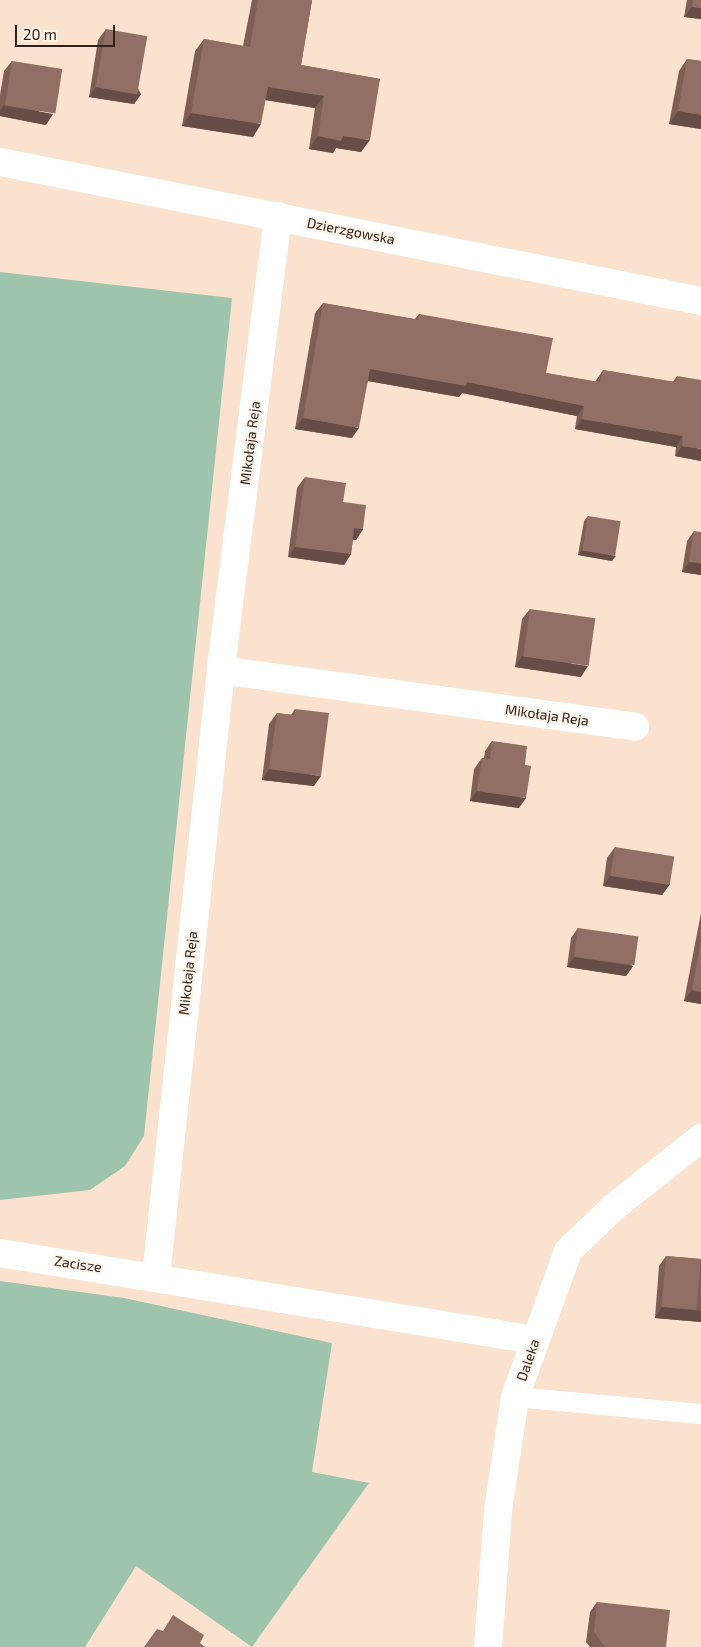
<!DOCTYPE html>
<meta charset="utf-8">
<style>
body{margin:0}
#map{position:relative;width:701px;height:1647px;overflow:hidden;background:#fbe2ce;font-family:"Exo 2",sans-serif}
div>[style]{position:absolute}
.green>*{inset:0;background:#9fc4ad}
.service>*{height:20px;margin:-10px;padding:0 10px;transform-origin:10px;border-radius:10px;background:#fff}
.minor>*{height:28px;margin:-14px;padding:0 14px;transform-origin:14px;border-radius:14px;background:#fff}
.wall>*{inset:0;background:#7e5f56}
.shaded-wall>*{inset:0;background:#664e46}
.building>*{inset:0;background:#926f64;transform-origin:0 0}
span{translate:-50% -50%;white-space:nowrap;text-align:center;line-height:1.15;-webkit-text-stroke:4px #fef2e8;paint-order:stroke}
.street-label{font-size:14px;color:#2e231a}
.scale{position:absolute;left:15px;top:25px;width:100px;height:22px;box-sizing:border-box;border:2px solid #2e231a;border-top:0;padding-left:6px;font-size:15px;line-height:18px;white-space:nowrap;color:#2e231a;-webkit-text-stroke:4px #fef2e8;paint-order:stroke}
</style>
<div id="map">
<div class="green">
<i style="clip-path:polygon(0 272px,232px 298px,144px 1136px,125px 1166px,90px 1190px,0 1200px)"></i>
<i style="clip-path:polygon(0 1281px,124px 1298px,332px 1343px,312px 1472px,369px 1483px,252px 1647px,136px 1566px,85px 1647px,0 1647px)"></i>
</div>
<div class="service">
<i style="left:515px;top:1397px;width:187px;rotate:5.2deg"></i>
</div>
<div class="minor">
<i style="left:0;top:162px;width:715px;rotate:11.22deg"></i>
<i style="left:278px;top:216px;width:458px;rotate:97.2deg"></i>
<i style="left:221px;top:670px;width:418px;rotate:7.8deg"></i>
<i style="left:0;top:1253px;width:542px;rotate:9.24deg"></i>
<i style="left:156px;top:1276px;width:609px;rotate:-83.88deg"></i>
<i style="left:488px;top:1647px;width:137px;rotate:-85.8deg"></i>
<i style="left:498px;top:1510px;width:114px;rotate:-81.4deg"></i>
<i style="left:515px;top:1397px;width:155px;rotate:-70deg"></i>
<i style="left:568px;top:1251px;width:65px;rotate:-43.8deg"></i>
<i style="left:615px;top:1206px;width:110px;rotate:-38.3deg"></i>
</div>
<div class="wall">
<i style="clip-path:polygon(252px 0,312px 0,301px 65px,380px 79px,361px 152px,336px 148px,333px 153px,309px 149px,315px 108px,265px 100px,253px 137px,182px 126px,195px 51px,204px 39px,243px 46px)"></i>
<i style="clip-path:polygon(687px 0,701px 0,701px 19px,684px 17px)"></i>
<i style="clip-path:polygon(106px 29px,141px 94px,134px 104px,89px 97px,98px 40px)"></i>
<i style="clip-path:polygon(687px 59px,701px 61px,701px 129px,669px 124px,679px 71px)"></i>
<i style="clip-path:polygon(12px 61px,46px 125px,0 116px,0 95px,4px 71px)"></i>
<i style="clip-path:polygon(323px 303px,415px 319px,419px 314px,546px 373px,595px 382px,603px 370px,673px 382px,677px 376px,701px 461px,675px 456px,676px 447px,575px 429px,577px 416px,462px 393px,459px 397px,368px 381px,352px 438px,295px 429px,315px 313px)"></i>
<i style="clip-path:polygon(305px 477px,343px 502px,363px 529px,356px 540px,353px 539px,351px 554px,344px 565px,288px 557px,297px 488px)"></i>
<i style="clip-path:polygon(588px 516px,612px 561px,578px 555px,584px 521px)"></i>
<i style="clip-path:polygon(694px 531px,701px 575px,682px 572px,687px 541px)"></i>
<i style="clip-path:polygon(530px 609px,581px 677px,515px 667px,522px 619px)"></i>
<i style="clip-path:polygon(295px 709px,314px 786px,262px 780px,269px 724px,277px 713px,291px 715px)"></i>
<i style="clip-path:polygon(492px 741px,525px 765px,519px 808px,470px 801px,474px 769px,482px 758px,484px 758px,485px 751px)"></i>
<i style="clip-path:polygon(615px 847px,670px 884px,662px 895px,603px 886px,607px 858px)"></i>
<i style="clip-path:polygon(701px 913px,701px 1004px,684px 1001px)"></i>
<i style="clip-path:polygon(578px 928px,633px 966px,626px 976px,567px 967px,571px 938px)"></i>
<i style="clip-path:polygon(666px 1256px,701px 1259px,701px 1322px,655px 1318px,659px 1266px)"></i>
<i style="clip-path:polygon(597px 1602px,666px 1647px,590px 1647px,586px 1642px,590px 1612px)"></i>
</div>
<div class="shaded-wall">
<i style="clip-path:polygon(692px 7px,701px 8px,701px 19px,684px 17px)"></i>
<i style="clip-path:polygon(96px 87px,141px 94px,134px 104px,89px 97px)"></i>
<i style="clip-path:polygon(268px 87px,324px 96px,315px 108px,259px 99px)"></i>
<i style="clip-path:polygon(4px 105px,53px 114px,46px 125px,0 116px,0 110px)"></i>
<i style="clip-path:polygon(678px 111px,701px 115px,701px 129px,669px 124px)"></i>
<i style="clip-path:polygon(191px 113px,261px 124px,253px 137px,182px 126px)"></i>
<i style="clip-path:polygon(318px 136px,343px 136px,370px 140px,361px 152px,336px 148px,333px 153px,309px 149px)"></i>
<i style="clip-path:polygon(370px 369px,467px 382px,584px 406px,577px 416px,462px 393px,459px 397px,362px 380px)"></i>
<i style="clip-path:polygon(303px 418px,359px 428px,352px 438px,295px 429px)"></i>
<i style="clip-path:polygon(582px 419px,683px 436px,676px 447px,575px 429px)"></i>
<i style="clip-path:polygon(682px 446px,701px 449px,701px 461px,675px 456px)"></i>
<i style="clip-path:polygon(354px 528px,363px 529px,356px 540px,347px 539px)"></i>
<i style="clip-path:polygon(295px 547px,351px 554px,344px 565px,288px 557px)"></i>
<i style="clip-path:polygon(582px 550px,616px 556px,612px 561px,578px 555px)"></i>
<i style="clip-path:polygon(689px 562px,701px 563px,701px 575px,682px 572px)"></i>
<i style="clip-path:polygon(522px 656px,588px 666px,581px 677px,515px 667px)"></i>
<i style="clip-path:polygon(269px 769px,321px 776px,314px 786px,262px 780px)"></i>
<i style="clip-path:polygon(477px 791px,526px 798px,519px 808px,470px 801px)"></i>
<i style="clip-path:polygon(610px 876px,670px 884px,662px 895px,603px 886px)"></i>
<i style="clip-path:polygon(574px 957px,633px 966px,626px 976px,567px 967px)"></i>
<i style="clip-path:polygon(692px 990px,701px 992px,701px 1004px,684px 1001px)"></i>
<i style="clip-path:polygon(662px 1307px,701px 1311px,701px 1322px,655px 1318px)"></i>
</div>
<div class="building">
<i style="clip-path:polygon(258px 0,312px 0,301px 65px,380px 79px,370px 140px,343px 136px,341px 141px,318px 136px,324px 96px,268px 87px,261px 124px,191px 113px,204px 39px,250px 47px)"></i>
<i style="clip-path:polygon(693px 0,701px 0,701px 8px,692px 7px)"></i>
<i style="left:106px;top:29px;width:42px;height:59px;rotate:10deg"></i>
<i style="clip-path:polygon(687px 59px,701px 61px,701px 115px,678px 111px)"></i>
<i style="left:12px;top:61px;width:51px;height:45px;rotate:9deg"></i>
<i style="clip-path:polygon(323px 303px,418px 320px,419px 314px,553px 338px,546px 373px,600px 382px,603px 370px,676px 382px,677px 376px,701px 380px,701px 449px,682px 446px,683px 436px,582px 419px,584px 406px,467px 382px,466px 386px,370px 369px,359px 428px,303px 418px)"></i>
<i style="clip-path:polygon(305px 477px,346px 483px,343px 502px,366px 505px,363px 529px,354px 528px,351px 554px,295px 547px)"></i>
<i style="left:588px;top:516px;width:33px;height:35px;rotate:9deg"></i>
<i style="clip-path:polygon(694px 531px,701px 532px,701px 563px,689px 562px)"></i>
<i style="left:530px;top:609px;width:66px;height:48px;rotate:8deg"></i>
<i style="clip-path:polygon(295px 709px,329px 713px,321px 776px,269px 769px,277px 713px,295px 715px)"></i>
<i style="clip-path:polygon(492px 741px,527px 746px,525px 765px,531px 766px,526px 798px,477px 791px,482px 758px,490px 759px)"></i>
<i style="left:615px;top:847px;width:60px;height:29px;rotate:9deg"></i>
<i style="left:578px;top:928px;width:61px;height:29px;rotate:8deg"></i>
<i style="clip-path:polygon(701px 941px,701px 992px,692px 990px)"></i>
<i style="left:666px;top:1256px;width:35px;height:51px;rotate:5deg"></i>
<i style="clip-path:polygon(597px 1602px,670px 1610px,666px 1647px,605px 1647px,594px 1632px)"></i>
<i style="clip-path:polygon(173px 1615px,204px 1635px,200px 1643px,205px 1647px,144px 1647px,157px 1629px,163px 1631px)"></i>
</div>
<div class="street-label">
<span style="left:351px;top:231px;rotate:11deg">Dzierzgowska</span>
<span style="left:250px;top:443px;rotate:-83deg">Mikołaja Reja</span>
<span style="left:547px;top:715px;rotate:8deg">Mikołaja Reja</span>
<span style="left:188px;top:973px;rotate:-84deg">Mikołaja Reja</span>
<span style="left:78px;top:1264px;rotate:8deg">Zacisze</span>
<span style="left:528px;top:1360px;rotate:-71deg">Daleka</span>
</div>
<div class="scale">20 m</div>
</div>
